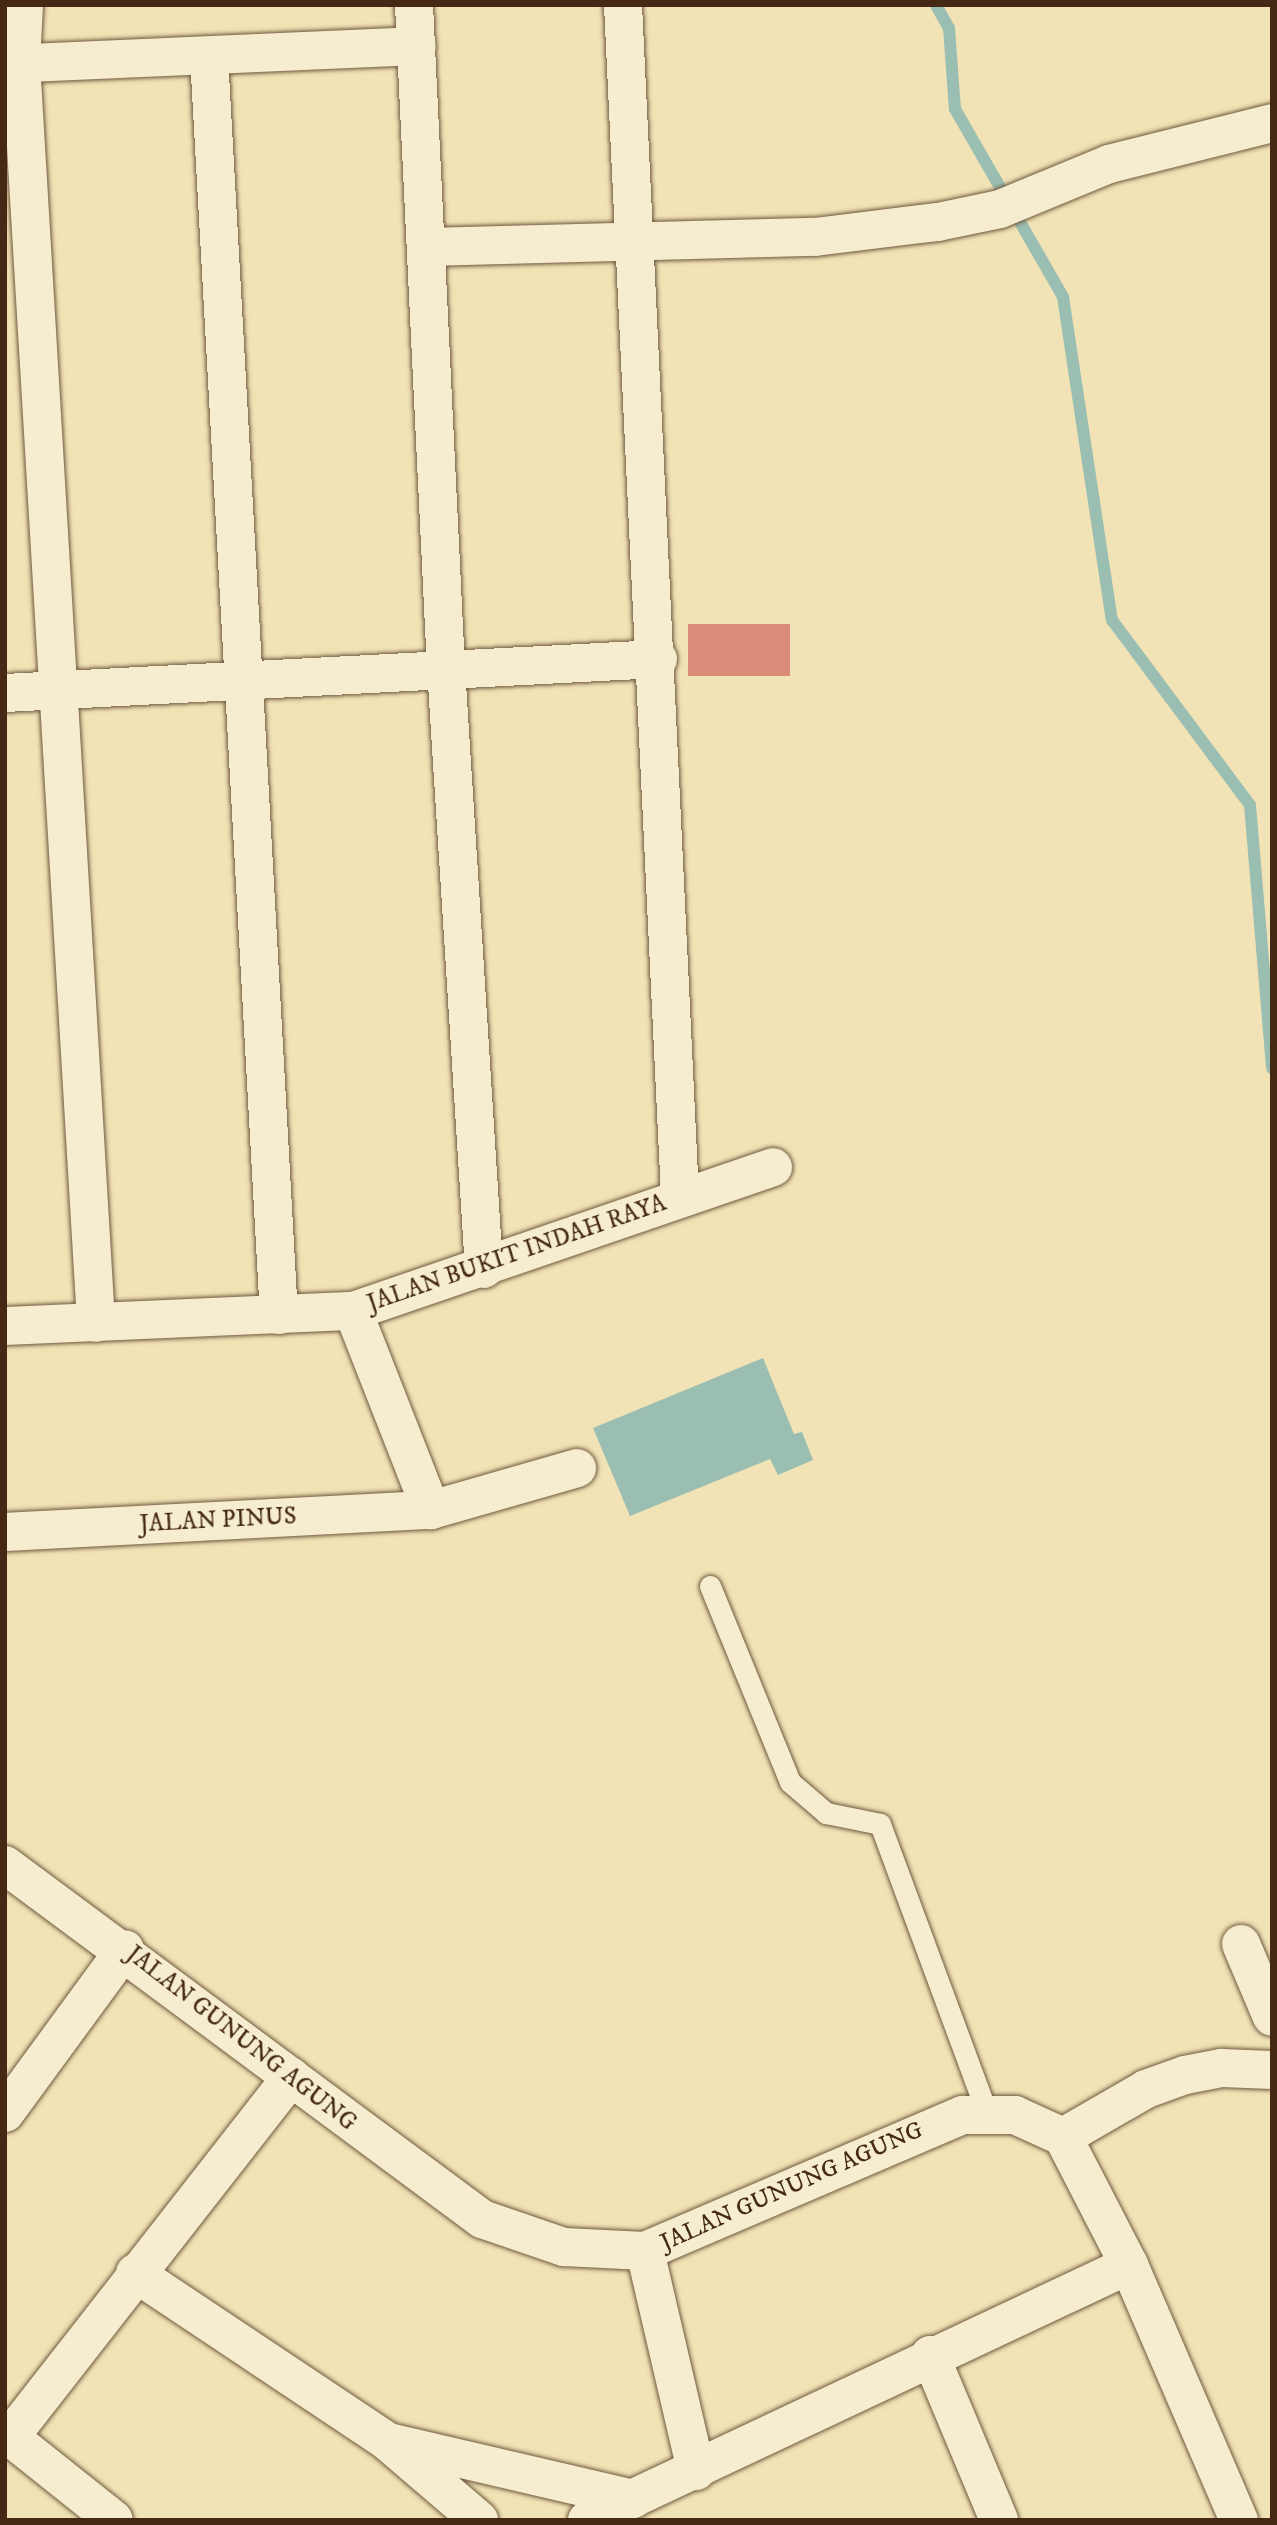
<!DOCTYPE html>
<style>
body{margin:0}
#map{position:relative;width:1277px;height:2525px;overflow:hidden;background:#f1e3b6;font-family:"IM FELL DW Pica",serif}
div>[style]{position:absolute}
.water>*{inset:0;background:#9bbeb2}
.stream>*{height:12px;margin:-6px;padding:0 6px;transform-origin:6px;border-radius:6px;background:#9bbeb2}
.building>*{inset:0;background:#d98d79;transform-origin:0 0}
.roads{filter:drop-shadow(0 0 2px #70583d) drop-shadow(0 0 2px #70583d)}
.lane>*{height:21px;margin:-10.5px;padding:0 10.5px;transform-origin:10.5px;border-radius:10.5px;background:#f6edd0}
.street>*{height:38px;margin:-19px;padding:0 19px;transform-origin:19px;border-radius:19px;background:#f6edd0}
span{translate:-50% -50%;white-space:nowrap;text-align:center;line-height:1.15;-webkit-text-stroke:6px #f6edd0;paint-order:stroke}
.street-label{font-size:24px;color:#452915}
.frame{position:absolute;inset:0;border:7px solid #452915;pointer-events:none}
</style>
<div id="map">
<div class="water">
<i style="clip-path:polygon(763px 1358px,794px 1434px,802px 1432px,813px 1460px,778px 1475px,770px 1459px,630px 1516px,593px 1428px)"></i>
</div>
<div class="stream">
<i style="left:936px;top:5px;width:26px;rotate:61deg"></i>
<i style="left:949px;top:28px;width:81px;rotate:85.8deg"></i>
<i style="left:955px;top:109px;width:217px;rotate:60.1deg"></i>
<i style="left:1063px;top:297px;width:327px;rotate:81.4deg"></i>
<i style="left:1112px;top:620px;width:231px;rotate:53.3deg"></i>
<i style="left:1250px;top:805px;width:264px;rotate:85.2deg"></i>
</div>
<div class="building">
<i style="left:790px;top:624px;width:52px;height:102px;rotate:90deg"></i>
</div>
<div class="roads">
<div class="lane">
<i style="left:710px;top:1586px;width:212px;rotate:67.8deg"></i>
<i style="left:790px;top:1782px;width:48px;rotate:40.7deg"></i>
<i style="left:826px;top:1813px;width:55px;rotate:11.5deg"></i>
<i style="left:880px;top:1824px;width:305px;rotate:69.7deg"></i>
</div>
<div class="street">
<i style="left:24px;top:5px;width:58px;rotate:93deg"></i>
<i style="left:21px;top:63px;width:1262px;rotate:86.59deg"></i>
<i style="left:414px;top:5px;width:664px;rotate:87.24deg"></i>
<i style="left:446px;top:668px;width:602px;rotate:86.38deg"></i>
<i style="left:623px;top:5px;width:1194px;rotate:87.26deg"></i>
<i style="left:209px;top:56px;width:1261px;rotate:86.82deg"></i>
<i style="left:5px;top:64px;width:412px;rotate:-2.5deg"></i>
<i style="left:427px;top:247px;width:388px;rotate:-1.5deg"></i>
<i style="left:815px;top:237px;width:124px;rotate:-7deg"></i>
<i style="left:938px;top:222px;width:63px;rotate:-11.8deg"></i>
<i style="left:1000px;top:209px;width:118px;rotate:-22.4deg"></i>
<i style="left:1109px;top:164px;width:168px;rotate:-14.1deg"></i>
<i style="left:5px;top:693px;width:654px;rotate:-2.98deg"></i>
<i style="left:353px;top:1311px;width:214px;rotate:68.6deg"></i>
<i style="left:5px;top:1326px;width:348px;rotate:-2.5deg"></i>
<i style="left:353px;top:1311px;width:444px;rotate:-18.9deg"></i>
<i style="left:5px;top:1532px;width:427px;rotate:-3deg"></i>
<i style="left:431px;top:1510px;width:152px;rotate:-16deg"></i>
<i style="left:5px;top:1865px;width:594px;rotate:36.58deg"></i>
<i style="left:482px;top:2219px;width:87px;rotate:18.9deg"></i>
<i style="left:564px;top:2247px;width:81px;rotate:2.8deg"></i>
<i style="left:645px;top:2251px;width:346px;rotate:-23.2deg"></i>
<i style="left:963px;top:2115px;width:52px"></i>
<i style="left:1015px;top:2115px;width:53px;rotate:24.6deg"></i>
<i style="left:1063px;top:2137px;width:144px;rotate:62.7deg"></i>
<i style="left:1129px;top:2265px;width:278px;rotate:66.7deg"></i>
<i style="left:1241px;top:1944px;width:79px;rotate:67deg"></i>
<i style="left:5px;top:2113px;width:203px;rotate:-53.8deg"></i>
<i style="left:1063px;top:2137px;width:96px;rotate:-30deg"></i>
<i style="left:1146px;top:2089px;width:41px;rotate:-19.7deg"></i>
<i style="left:1185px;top:2075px;width:38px;rotate:-11deg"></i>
<i style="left:1222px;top:2068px;width:50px;rotate:2.3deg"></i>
<i style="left:645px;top:2251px;width:226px;rotate:76.9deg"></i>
<i style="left:135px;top:2273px;width:304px;rotate:33.7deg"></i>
<i style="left:388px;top:2442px;width:120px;rotate:40.6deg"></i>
<i style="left:930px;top:2355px;width:179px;rotate:67.3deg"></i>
<i style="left:5px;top:2433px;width:139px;rotate:38.6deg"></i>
<i style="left:10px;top:2437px;width:457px;rotate:-52deg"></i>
<i style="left:393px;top:2443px;width:247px;rotate:13.1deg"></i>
<i style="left:587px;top:2520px;width:599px;rotate:-25.2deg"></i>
</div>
</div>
<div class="street-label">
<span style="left:517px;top:1254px;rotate:-19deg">JALAN BUKIT INDAH RAYA</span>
<span style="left:218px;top:1521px;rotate:-3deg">JALAN PINUS</span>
<span style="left:241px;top:2039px;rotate:38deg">JALAN GUNUNG AGUNG</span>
<span style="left:792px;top:2187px;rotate:-24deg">JALAN GUNUNG AGUNG</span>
</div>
<div class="frame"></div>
</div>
